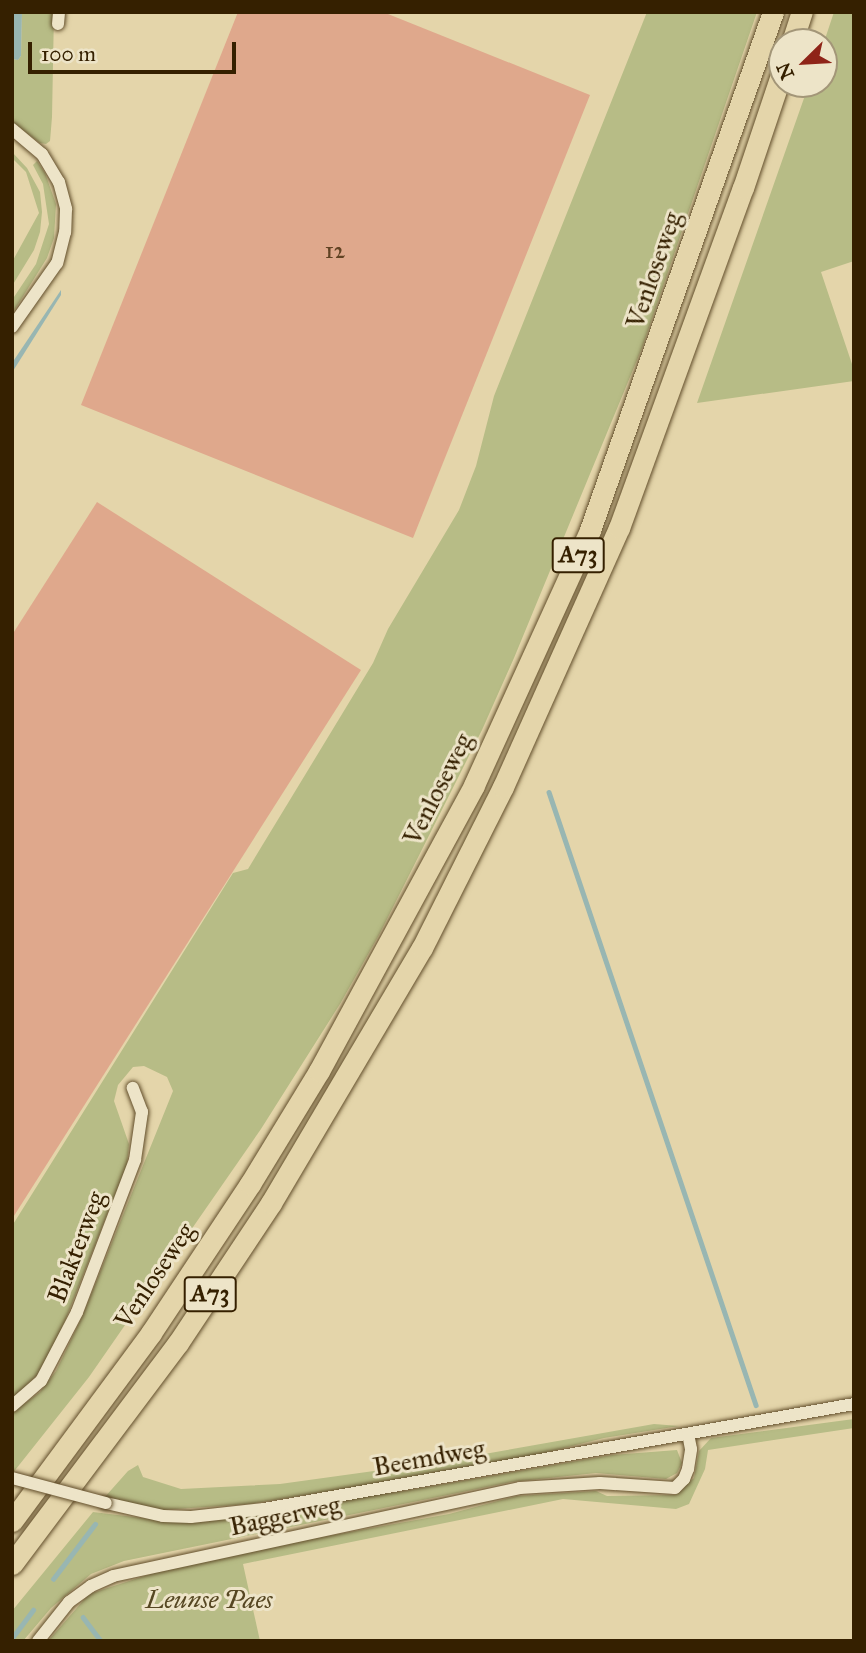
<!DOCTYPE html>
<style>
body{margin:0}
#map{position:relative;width:866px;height:1653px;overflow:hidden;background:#e4d5aa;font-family:"IM FELL Great Primer",serif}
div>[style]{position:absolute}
.green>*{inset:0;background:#b7bc86}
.water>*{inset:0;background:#98b6b2}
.stream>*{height:4.5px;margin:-2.25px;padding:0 2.25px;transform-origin:2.25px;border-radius:2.25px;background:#98b6b2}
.building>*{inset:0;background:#dfa88c}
.roads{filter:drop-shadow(0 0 2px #614d2a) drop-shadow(0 0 2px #614d2a)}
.street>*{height:12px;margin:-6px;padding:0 6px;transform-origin:6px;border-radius:6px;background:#ede4c8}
.highway>*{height:21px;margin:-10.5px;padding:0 10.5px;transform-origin:10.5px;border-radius:10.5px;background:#e4d5aa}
.bridges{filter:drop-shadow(0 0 2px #614d2a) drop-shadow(0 0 2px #614d2a)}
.street-bridge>*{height:12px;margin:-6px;padding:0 6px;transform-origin:6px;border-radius:6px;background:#ede4c8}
span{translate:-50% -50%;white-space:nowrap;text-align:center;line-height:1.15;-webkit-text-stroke:6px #ede4c8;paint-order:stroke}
.number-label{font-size:23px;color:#604223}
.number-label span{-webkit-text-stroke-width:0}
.shield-label span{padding:2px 5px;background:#ede4c8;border:2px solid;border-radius:5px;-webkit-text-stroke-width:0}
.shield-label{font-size:24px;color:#352000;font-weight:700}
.street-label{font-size:26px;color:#352000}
.park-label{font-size:26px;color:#564722;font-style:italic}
.frame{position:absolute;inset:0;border:14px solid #352000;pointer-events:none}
.north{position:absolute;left:768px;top:28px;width:70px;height:70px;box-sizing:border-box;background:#ede4c8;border:2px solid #a39678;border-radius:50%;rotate:246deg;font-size:19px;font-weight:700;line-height:28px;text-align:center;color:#352000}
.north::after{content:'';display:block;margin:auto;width:24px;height:32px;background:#8f2418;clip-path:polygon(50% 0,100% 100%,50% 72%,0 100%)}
.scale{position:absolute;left:28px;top:42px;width:208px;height:32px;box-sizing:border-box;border:4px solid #352000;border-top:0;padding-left:9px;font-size:21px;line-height:24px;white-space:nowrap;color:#352000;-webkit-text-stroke:5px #ede4c8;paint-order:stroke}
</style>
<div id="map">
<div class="green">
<i style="clip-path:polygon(22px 12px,54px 12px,52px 117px,50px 141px,46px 144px,40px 143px,12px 122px,12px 59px,18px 60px,21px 56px)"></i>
<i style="clip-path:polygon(647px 12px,757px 12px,642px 348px,514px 658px,482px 730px,379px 935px,340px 1004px,261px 1129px,89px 1377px,12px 1474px,12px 1413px,40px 1392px,56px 1371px,82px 1317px,173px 1091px,167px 1077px,144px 1066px,133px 1067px,118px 1085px,114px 1101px,129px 1144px,127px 1164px,65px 1321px,40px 1372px,12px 1400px,12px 1226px,233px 873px,248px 869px,373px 663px,388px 629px,459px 510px,476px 466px,494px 396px)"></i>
<i style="clip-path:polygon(834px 12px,854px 12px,854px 261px,821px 272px,854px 370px,854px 381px,697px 403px,809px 84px,824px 84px,824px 42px)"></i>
<i style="clip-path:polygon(12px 152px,27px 168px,40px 192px,42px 212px,40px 232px,34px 250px,12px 286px,12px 262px,39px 213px,26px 172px,12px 158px)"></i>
<i style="clip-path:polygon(37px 161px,45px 173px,56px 204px,54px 238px,47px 258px,12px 314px,12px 300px,36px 264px,49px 224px,43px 184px,33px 165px)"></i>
<i style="clip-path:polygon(854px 1419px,854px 1428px,708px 1450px,705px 1469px,689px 1504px,676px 1509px,563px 1499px,243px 1564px,260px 1641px,48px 1641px,89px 1594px,160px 1571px,240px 1552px,449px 1514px,517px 1496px,596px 1491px,607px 1496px,675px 1495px,694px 1478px,699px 1451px,711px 1438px)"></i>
<i style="clip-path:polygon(654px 1424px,679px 1426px,604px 1438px,500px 1464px,250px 1504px,162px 1510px,104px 1498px,128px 1471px,138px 1465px,143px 1477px,181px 1489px,280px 1484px,439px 1462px)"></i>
<i style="clip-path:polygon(677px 1450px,682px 1463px,677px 1473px,666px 1479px,596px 1473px,511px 1482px,124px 1561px,91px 1574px,51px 1608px,23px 1641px,12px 1641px,12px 1611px,93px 1512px,150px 1519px,293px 1505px,405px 1491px,612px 1455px)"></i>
</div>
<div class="water">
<i style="clip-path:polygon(12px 12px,22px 12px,21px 56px,18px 60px,12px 59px)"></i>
<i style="clip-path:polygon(61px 290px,61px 295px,13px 371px,12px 363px)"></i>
</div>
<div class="stream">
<i style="left:549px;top:792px;width:647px;rotate:71.34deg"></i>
<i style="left:53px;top:1579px;width:69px;rotate:-52.6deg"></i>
<i style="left:83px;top:1617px;width:30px;rotate:53deg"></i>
<i style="left:12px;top:1638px;width:35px;rotate:-53deg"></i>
</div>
<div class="building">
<i style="clip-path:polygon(238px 12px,383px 12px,590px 95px,413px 538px,81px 405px)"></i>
<i style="clip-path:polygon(97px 502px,361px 670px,12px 1219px,12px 635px)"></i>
</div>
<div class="roads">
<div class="street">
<i style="left:58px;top:24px;width:12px;rotate:-85deg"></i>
<i style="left:12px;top:129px;width:39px;rotate:40deg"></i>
<i style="left:42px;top:154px;width:33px;rotate:59deg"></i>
<i style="left:59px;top:182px;width:28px;rotate:75deg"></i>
<i style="left:66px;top:209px;width:23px;rotate:92deg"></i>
<i style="left:65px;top:232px;width:32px;rotate:104deg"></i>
<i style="left:57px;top:263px;width:78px;rotate:125.1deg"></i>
<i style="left:12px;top:1406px;width:38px;rotate:-41deg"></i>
<i style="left:41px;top:1381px;width:78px;rotate:-62.4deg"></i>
<i style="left:77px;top:1312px;width:163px;rotate:-69.1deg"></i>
<i style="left:135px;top:1160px;width:49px;rotate:-81.7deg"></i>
<i style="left:142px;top:1112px;width:26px;rotate:-111deg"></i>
<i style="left:106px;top:1503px;width:58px;rotate:12.8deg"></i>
<i style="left:163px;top:1516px;width:28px;rotate:2deg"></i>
<i style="left:191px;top:1517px;width:73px;rotate:-6.3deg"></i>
<i style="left:264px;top:1509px;width:599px;rotate:-10.09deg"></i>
<i style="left:38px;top:1641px;width:50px;rotate:-51.5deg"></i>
<i style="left:69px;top:1602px;width:27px;rotate:-36deg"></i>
<i style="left:91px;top:1586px;width:24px;rotate:-24deg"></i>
<i style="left:113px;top:1576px;width:416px;rotate:-12.2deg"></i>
<i style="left:520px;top:1488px;width:80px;rotate:-3.6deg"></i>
<i style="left:600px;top:1483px;width:75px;rotate:3.8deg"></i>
<i style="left:675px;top:1488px;width:13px;rotate:-45deg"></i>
<i style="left:684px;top:1479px;width:11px;rotate:-68deg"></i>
<i style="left:688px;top:1469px;width:20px;rotate:-81deg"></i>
<i style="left:691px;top:1449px;width:15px;rotate:-101deg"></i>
</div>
<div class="highway">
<i style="left:792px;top:42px;width:32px;rotate:-72deg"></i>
<i style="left:12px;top:1521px;width:234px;rotate:-53.5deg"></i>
<i style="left:151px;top:1333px;width:179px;rotate:-56.4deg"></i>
<i style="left:250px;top:1184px;width:132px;rotate:-58.6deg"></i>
<i style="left:319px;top:1071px;width:325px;rotate:-61.5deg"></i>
<i style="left:474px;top:785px;width:280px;rotate:-65.5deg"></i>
<i style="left:590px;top:530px;width:549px;rotate:-70.54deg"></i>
<i style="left:12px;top:1564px;width:276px;rotate:-53.1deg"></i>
<i style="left:178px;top:1343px;width:168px;rotate:-56.4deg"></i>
<i style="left:271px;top:1203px;width:296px;rotate:-59.4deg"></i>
<i style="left:422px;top:948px;width:180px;rotate:-63.3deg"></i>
<i style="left:503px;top:787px;width:284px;rotate:-65.9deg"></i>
<i style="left:619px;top:528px;width:362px;rotate:-70deg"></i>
<i style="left:743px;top:188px;width:122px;rotate:-71.4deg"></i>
</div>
</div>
<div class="bridges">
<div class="street-bridge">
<i style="left:12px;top:1478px;width:97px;rotate:14.9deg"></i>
</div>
</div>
<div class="number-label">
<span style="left:335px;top:250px">12</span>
</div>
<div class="shield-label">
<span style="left:578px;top:555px">A73</span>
<span style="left:210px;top:1294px">A73</span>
</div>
<div class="street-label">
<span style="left:654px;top:270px;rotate:-71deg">Venloseweg</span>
<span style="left:438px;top:789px;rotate:-63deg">Venloseweg</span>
<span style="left:77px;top:1247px;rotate:-69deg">Blakterweg</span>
<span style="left:155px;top:1276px;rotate:-56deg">Venloseweg</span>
<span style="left:429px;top:1458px;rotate:-10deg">Beemdweg</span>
<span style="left:285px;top:1516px;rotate:-12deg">Baggerweg</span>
</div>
<div class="park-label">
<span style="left:209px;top:1600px">Leunse Paes</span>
</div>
<div class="frame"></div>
<div class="north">N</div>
<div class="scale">100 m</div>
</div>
